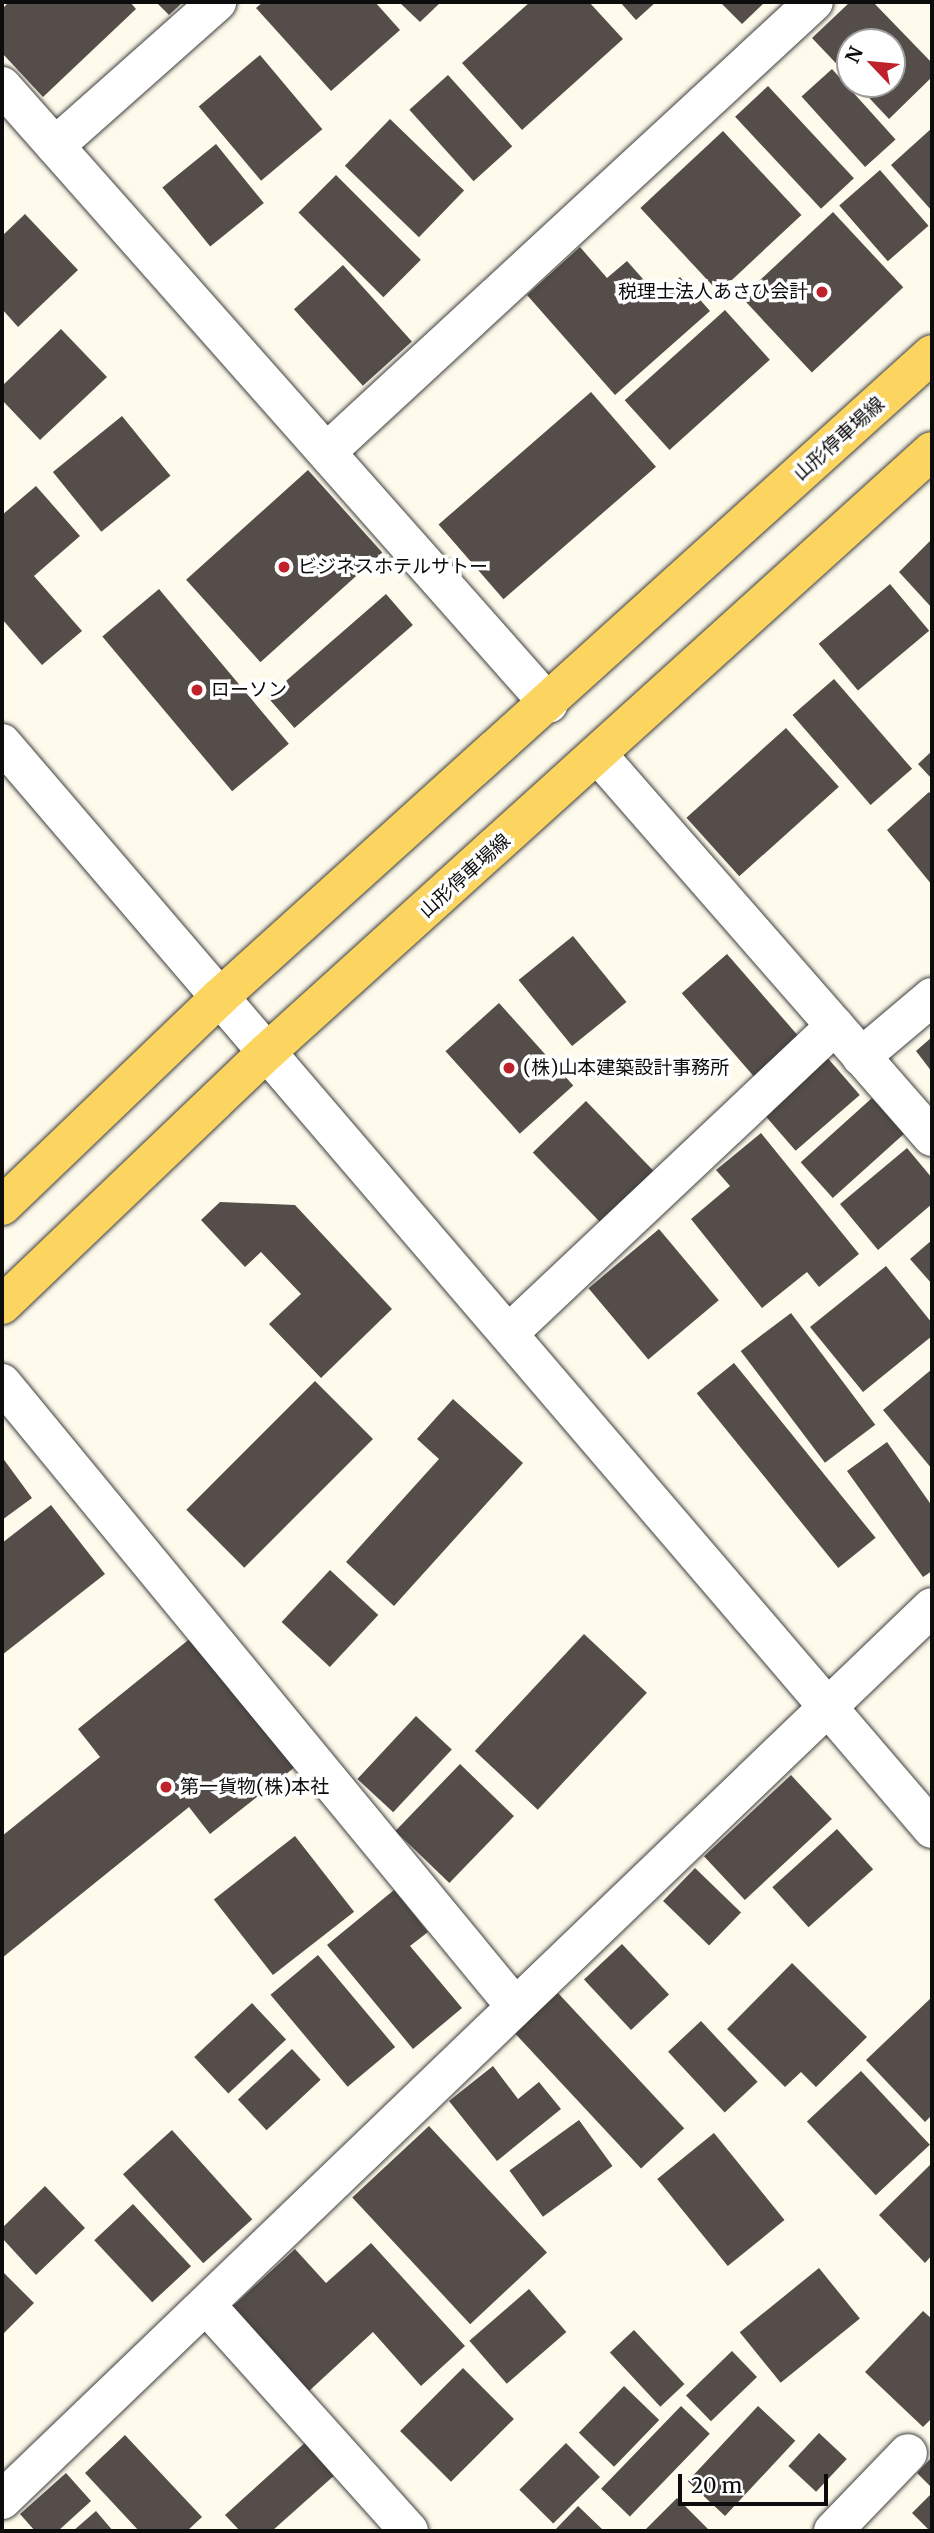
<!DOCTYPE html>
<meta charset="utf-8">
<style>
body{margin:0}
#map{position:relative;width:934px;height:2533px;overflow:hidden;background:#fffbec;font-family:Merriweather,"Noto Sans JP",serif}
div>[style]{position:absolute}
.building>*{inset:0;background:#554d49;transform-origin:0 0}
.roads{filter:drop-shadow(0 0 2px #3f3f3f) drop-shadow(0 0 2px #3f3f3f)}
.minor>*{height:38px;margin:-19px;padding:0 19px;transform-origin:19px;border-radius:19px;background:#fff}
.major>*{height:38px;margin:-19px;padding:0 19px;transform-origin:19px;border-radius:19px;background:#fbd55f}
.dots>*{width:19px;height:19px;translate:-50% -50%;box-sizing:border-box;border:4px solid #fff;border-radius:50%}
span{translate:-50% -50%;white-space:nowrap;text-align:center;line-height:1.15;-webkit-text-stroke:7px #fff;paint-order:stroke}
.poi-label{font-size:19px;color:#0c0c0c}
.right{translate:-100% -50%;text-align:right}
.left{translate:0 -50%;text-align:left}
.street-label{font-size:19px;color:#0c0c0c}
.frame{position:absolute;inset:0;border:4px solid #0c0c0c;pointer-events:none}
.north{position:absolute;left:836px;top:28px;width:70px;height:70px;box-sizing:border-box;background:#fff;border:2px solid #9e9e9e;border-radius:50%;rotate:296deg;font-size:19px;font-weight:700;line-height:28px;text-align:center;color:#0c0c0c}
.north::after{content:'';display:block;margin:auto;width:24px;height:32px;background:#bf222a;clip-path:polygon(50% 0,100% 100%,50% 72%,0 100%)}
.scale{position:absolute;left:678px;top:2474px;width:150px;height:32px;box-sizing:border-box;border:4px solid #0c0c0c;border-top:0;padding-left:9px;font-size:21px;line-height:24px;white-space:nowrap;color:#0c0c0c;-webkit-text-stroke:5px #fff;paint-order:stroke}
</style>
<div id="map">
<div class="building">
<i style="clip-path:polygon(9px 2px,130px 2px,136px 9px,43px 97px,2px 53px,2px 9px)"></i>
<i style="clip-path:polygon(156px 2px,183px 2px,169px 15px)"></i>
<i style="clip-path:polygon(263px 2px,375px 2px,400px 30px,331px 91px,256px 8px)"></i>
<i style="clip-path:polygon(399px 2px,441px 2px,420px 22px)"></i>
<i style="clip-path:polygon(530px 2px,589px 2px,623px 39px,522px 130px,462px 63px)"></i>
<i style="clip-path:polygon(620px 2px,656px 2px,636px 20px)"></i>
<i style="clip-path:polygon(720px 2px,765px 2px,742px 24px)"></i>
<i style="clip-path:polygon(850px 2px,873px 2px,932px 63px,932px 77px,889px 119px,856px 84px,892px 84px,892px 42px,850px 42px,850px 78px,812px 38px)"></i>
<i style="left:260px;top:55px;width:97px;height:80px;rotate:50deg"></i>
<i style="left:832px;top:69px;width:95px;height:41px;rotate:48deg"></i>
<i style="left:448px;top:75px;width:96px;height:52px;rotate:48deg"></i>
<i style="left:768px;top:86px;width:126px;height:45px;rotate:47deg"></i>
<i style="left:390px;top:119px;width:103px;height:65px;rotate:44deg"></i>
<i style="clip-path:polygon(932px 128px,932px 211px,891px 165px)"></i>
<i style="left:723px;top:131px;width:115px;height:113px;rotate:47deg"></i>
<i style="left:216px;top:144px;width:76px;height:69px;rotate:51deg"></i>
<i style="left:880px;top:170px;width:74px;height:54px;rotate:49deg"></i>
<i style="left:336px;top:175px;width:120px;height:53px;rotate:45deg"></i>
<i style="left:833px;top:212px;width:103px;height:125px;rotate:47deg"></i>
<i style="clip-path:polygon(25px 214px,78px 270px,18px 327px,2px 309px,2px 236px)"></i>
<i style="clip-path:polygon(580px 247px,607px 278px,627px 261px,658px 296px,680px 277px,710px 311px,615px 395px,527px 295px)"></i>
<i style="left:343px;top:265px;width:103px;height:66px;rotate:48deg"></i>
<i style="left:725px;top:310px;width:67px;height:135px;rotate:48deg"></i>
<i style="clip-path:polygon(61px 329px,107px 377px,40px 440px,2px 400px,2px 386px)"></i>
<i style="left:591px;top:392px;width:99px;height:202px;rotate:49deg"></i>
<i style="left:122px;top:416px;width:77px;height:89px;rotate:51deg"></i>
<i style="left:308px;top:470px;width:111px;height:164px;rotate:48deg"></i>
<i style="clip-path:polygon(36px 486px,80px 536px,34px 576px,82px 631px,42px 665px,2px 619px,2px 515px)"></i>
<i style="clip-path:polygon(932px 539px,932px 608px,899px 572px)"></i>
<i style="left:890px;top:584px;width:61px;height:93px;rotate:50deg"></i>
<i style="left:159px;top:589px;width:202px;height:74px;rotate:50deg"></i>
<i style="left:386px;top:594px;width:41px;height:157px;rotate:49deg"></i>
<i style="left:834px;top:679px;width:119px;height:55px;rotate:49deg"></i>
<i style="left:786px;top:728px;width:79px;height:134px;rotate:48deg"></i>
<i style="clip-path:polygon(932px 751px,932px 779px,918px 764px)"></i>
<i style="clip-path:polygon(929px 792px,932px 796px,932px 885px,887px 830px)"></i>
<i style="left:573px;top:936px;width:85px;height:70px;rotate:51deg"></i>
<i style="left:727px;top:954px;width:112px;height:60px;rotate:49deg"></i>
<i style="left:499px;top:1003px;width:111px;height:72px;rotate:48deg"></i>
<i style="clip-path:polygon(932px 1037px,932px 1072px,916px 1051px)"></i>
<i style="left:825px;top:1055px;width:53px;height:85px;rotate:49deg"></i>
<i style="left:872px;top:1098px;width:48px;height:96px;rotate:48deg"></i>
<i style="left:586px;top:1101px;width:103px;height:74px;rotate:46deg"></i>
<i style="clip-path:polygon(761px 1133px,859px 1254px,819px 1287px,807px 1272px,762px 1308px,691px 1219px,730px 1186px,716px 1170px)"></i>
<i style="clip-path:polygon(907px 1148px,932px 1178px,932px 1204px,878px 1250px,840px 1204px)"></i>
<i style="clip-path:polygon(220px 1202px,295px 1205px,392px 1309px,321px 1378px,269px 1324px,301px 1294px,261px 1252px,245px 1267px,201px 1220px)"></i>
<i style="left:659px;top:1229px;width:93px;height:92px;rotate:50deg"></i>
<i style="clip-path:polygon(932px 1240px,932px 1284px,910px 1259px)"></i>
<i style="clip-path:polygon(886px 1266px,932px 1323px,932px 1336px,863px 1392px,810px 1327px)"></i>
<i style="left:791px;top:1313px;width:140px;height:63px;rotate:53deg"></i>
<i style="left:734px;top:1363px;width:225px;height:48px;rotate:51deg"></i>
<i style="clip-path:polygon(932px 1369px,932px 1469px,883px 1410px)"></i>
<i style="left:315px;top:1381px;width:82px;height:182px;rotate:45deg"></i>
<i style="clip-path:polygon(453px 1399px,523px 1463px,394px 1606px,346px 1562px,439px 1459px,417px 1439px)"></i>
<i style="clip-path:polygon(887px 1442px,932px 1506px,932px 1571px,923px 1577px,847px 1471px)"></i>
<i style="clip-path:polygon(2px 1457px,32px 1498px,2px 1520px)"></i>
<i style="clip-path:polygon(51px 1505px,105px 1574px,2px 1655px,2px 1543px)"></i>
<i style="left:330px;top:1570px;width:66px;height:71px;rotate:43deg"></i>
<i style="left:584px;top:1634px;width:86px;height:160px;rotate:43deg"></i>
<i style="clip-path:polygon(192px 1637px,295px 1767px,210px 1834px,189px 1807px,2px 1958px,2px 1836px,100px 1757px,78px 1729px)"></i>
<i style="left:416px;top:1716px;width:49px;height:86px;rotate:43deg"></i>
<i style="left:460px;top:1764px;width:75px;height:93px;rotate:44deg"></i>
<i style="left:791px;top:1775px;width:60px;height:119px;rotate:47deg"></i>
<i style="left:837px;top:1829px;width:54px;height:87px;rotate:48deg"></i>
<i style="left:295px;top:1836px;width:96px;height:103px;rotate:52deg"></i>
<i style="left:695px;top:1868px;width:64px;height:46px;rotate:44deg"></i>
<i style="clip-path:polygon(394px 1890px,428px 1932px,410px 1946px,462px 2008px,413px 2049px,327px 1945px)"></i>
<i style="left:622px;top:1944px;width:69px;height:52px;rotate:47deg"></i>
<i style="left:318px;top:1955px;width:120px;height:62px;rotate:50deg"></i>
<i style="clip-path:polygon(792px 1963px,867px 2037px,816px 2087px,801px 2072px,785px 2087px,727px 2029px)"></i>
<i style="left:558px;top:1993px;width:185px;height:59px;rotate:47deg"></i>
<i style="clip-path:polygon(932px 1997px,932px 2115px,925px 2122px,866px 2060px)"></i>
<i style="left:252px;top:2003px;width:50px;height:79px;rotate:47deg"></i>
<i style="left:701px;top:2021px;width:83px;height:45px;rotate:47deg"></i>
<i style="left:292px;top:2049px;width:42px;height:74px;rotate:47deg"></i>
<i style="clip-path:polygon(493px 2066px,518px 2099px,539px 2082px,561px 2109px,497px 2161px,449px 2101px)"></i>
<i style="left:861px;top:2071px;width:101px;height:74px;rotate:47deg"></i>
<i style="left:579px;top:2120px;width:57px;height:86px;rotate:54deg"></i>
<i style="left:429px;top:2126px;width:173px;height:105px;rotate:47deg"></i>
<i style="left:172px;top:2130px;width:120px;height:66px;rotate:48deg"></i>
<i style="left:714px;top:2133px;width:112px;height:73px;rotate:51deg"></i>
<i style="clip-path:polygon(932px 2163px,932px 2255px,925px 2263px,879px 2215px)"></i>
<i style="clip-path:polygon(45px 2186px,85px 2228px,36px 2275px,2px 2238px,2px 2228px)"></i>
<i style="left:133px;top:2204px;width:85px;height:53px;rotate:47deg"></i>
<i style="clip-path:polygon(371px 2243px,465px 2346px,421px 2386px,373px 2332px,309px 2391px,233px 2306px,295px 2249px,326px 2283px)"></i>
<i style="left:819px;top:2268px;width:65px;height:102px;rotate:51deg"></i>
<i style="clip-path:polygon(2px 2271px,34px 2303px,2px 2335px)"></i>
<i style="left:529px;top:2289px;width:57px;height:79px;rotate:49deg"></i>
<i style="clip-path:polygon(923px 2311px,932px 2319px,932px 2418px,923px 2427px,865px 2372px)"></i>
<i style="left:634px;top:2330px;width:74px;height:33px;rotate:47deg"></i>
<i style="left:732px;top:2351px;width:36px;height:64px;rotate:46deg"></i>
<i style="left:463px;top:2368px;width:72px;height:89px;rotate:45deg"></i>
<i style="left:624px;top:2386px;width:49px;height:65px;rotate:44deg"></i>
<i style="left:681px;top:2406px;width:40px;height:115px;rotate:44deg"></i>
<i style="left:758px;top:2406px;width:51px;height:103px;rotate:43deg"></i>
<i style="left:819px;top:2433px;width:38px;height:45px;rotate:43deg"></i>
<i style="clip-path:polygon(125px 2435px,202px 2517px,187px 2531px,139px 2531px,85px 2473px)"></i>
<i style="clip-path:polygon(308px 2440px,337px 2473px,272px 2531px,240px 2531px,225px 2515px)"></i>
<i style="left:566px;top:2443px;width:48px;height:66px;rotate:45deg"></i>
<i style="clip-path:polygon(932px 2457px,932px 2488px,917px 2473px)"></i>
<i style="clip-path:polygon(66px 2473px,91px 2501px,58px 2531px,35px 2531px,20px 2514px)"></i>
<i style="clip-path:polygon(932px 2493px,932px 2531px,930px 2531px,912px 2513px)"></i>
<i style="clip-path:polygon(677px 2498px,710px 2531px,644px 2531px)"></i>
<i style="clip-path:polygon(578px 2506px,604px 2531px,554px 2531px)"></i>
<i style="clip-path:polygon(96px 2511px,113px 2531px,73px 2531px)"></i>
</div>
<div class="roads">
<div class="minor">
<i style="left:2px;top:86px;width:825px;rotate:48.49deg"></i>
<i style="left:55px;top:146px;width:217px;rotate:-41.6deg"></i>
<i style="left:329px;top:450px;width:660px;rotate:-42.73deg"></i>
<i style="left:2px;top:743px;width:1430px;rotate:49.42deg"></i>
<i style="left:599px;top:756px;width:506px;rotate:48.85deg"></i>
<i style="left:861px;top:1057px;width:93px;rotate:-40.2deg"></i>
<i style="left:509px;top:1333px;width:448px;rotate:-43.3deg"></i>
<i style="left:2px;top:1383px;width:806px;rotate:50.54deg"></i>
<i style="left:208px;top:2307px;width:301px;rotate:48.1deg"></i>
<i style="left:2px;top:2500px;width:1289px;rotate:-43.84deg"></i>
<i style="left:833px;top:2531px;width:108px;rotate:-46.1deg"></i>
</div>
<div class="major">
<i style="left:2px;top:1206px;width:302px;rotate:-43.8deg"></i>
<i style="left:220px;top:997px;width:959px;rotate:-42.08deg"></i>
<i style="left:2px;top:1305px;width:366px;rotate:-43.7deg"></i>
<i style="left:267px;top:1052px;width:896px;rotate:-42.11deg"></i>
</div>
</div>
<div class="dots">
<i style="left:822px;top:292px;background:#bf222a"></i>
<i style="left:284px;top:567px;background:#bf222a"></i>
<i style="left:197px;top:690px;background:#bf222a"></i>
<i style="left:509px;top:1068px;background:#bf222a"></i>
<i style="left:166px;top:1787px;background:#bf222a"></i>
</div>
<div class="poi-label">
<span class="right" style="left:808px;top:292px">税理士法人あさひ会計</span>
<span class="left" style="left:298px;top:567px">ビジネスホテルサトー</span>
<span class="left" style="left:211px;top:690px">ローソン</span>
<span class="left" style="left:523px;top:1068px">(株)山本建築設計事務所</span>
<span class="left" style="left:180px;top:1787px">第一貨物(株)本社</span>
</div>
<div class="street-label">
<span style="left:839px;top:439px;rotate:-42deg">山形停車場線</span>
<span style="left:465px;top:876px;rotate:-42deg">山形停車場線</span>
</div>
<div class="frame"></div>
<div class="north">N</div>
<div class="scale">20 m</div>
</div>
